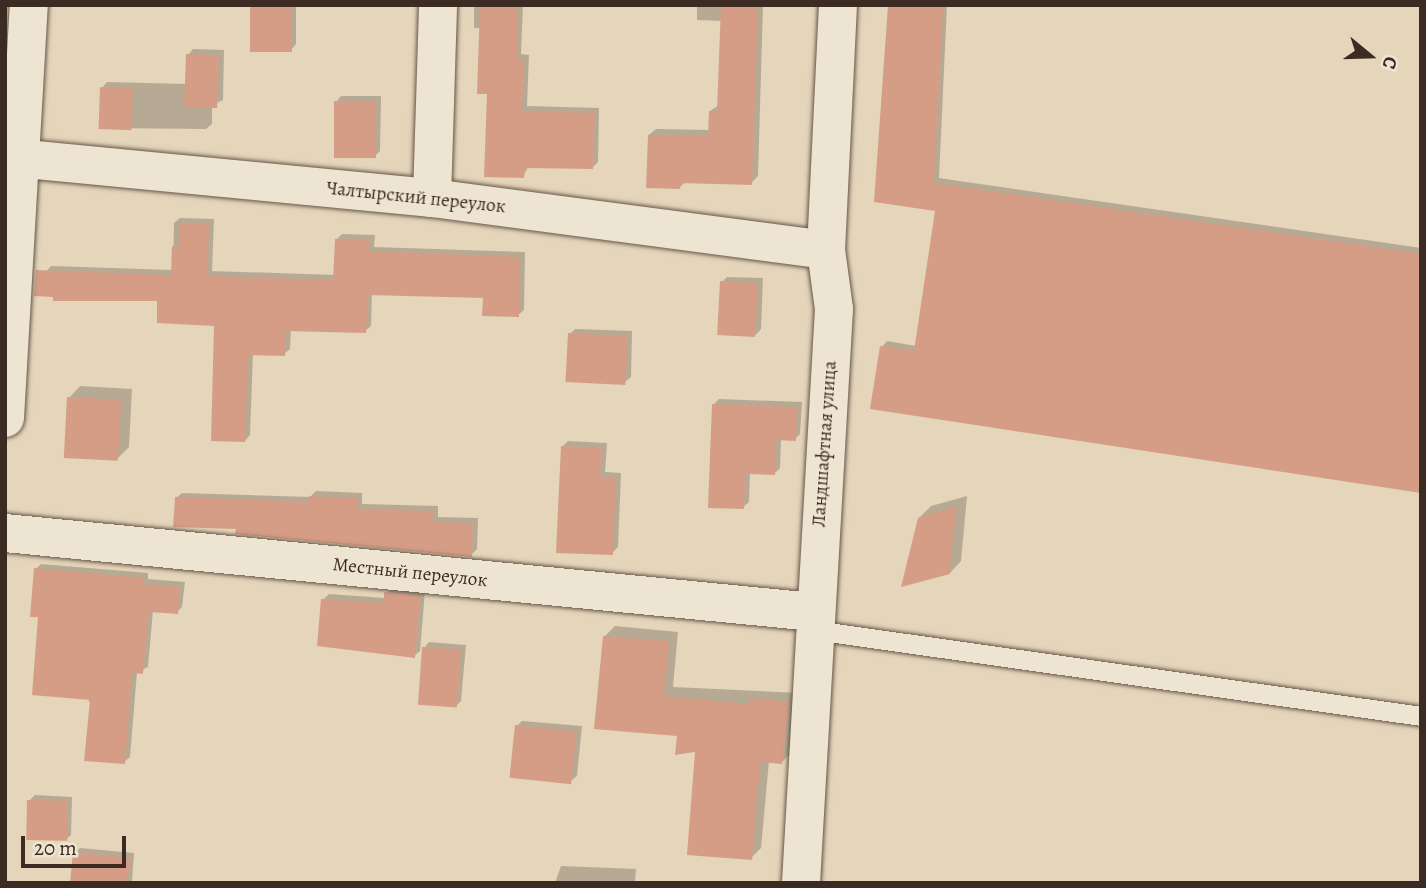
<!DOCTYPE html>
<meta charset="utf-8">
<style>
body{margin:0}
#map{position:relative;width:1426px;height:888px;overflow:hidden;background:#e5d5ba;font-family:Alegreya,serif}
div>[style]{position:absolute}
.shadow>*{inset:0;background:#0003}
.building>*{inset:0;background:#d69d86;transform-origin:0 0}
.roads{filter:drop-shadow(0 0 2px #665649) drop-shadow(0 0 2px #665649)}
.lane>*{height:19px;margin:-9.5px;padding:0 9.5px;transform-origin:9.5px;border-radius:9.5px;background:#eee4d2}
.street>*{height:38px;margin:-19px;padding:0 19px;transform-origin:19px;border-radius:19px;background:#eee4d2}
span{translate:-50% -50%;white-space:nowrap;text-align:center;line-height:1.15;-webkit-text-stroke:6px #eee4d2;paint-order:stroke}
.street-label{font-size:19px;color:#3c2b23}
.frame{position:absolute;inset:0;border:7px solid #3c2b23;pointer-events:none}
.north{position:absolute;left:1335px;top:21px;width:70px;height:70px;-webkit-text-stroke:5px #eee4d2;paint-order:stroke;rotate:109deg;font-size:19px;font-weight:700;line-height:28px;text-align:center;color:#3c2b23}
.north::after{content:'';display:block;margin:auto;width:24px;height:32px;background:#3c2b23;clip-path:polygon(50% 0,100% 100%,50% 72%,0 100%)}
.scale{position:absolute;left:21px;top:836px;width:105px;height:32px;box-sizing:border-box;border:4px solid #3c2b23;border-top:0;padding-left:9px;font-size:21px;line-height:24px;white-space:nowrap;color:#3c2b23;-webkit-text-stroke:5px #eee4d2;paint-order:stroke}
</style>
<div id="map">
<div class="shadow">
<i style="clip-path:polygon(296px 5px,296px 44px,291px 50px,252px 6px)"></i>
<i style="clip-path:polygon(474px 5px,523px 5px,521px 54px,529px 55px,527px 106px,599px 108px,598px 162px,592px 168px,529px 166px,523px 176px,488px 93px,481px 28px,474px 28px)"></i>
<i style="clip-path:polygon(697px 5px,763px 5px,758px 176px,751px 183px,686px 181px,680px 187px,649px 135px,656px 129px,710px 130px,710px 111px,719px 105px,722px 21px,697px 20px)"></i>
<i style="clip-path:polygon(889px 5px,947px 5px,939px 178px,1421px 248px,1421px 491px,882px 347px,887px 341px,916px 346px,937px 210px)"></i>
<i style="clip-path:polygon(193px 49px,224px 50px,223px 100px,212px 105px,212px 124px,206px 129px,101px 128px,102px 88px,107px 82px,187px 84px,188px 55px)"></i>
<i style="clip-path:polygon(341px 96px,381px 96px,380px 151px,375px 156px,336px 102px)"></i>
<i style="clip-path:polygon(180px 218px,214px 219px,212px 271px,335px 275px,336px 240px,342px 234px,375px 235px,374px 247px,525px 252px,524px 310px,518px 315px,485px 296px,372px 293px,371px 326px,365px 331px,291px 329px,290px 349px,284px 354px,253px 353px,250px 435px,245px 441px,216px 324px,159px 299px,46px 272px,51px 266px,173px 270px,174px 223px)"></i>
<i style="clip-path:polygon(727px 277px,763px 278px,761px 329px,756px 335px,722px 282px)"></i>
<i style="clip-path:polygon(575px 329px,632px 331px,631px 377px,625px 382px,570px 334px)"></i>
<i style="clip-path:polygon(80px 386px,132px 389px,129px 447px,117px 459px,69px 398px)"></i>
<i style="clip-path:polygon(719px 399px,802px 402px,800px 434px,795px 439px,781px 439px,780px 468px,775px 473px,750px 472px,749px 502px,743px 507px,713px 405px)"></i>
<i style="clip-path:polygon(568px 441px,607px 443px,605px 472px,621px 473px,618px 547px,612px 553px,562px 447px)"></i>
<i style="clip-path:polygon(316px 491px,362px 493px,362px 504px,438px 506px,438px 517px,478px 518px,477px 549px,471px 555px,237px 527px,176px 498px,182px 493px,310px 497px)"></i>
<i style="clip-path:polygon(967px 496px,961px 561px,950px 573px,919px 518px,931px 506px)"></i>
<i style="clip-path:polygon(41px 564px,148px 573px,148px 579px,185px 582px,182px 607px,177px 612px,153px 610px,148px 667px,137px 672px,130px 757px,124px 762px,40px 616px,36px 569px)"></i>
<i style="clip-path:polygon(391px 587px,425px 591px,420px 651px,414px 656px,323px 600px,329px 594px,385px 598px)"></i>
<i style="clip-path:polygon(615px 626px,678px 632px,673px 687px,798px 693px,792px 752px,782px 762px,769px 761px,761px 848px,751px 858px,697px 750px,679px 735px,605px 636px)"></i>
<i style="clip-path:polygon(429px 642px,466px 645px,461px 701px,455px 707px,424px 648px)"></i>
<i style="clip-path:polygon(522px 721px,582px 726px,577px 776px,571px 781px,517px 726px)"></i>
<i style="clip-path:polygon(35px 795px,72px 797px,71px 835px,65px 840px,29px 801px)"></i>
<i style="clip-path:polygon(80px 848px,134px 853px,132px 881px,84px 883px,75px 853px)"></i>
<i style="clip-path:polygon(561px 866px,636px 869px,635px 883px,555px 883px)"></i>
</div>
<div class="building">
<i style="clip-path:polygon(480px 5px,518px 5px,517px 59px,524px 59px,522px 111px,595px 113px,593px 169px,525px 168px,524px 178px,484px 177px,487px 94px,477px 94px)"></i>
<i style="clip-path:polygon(721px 5px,758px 5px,752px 185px,681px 183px,680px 189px,646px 188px,648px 135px,708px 136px,709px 111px,717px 111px)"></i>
<i style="clip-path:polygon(888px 5px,943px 5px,934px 183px,1421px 254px,1421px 493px,870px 409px,880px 346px,914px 351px,935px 211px,874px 202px)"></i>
<i style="left:250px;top:6px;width:42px;height:46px"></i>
<i style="left:186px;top:54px;width:33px;height:53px;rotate:2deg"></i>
<i style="left:100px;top:87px;width:33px;height:42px;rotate:2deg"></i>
<i style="left:334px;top:101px;width:42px;height:57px"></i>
<i style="clip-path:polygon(180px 223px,209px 224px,207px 276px,333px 280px,335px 239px,370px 240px,369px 251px,520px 257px,519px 317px,482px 316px,483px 298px,368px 295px,366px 333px,286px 331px,285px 356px,248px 355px,245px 442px,211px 441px,214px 326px,157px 323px,157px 301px,53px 301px,53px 297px,34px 296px,36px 270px,171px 275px,172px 246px,179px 246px)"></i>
<i style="left:720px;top:281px;width:38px;height:54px;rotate:3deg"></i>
<i style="left:568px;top:333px;width:60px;height:49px;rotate:3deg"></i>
<i style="left:67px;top:397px;width:54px;height:61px;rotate:3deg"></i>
<i style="clip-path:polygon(712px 404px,797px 407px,796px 441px,776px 440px,775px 475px,746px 474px,744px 509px,708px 508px)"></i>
<i style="clip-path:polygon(561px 446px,602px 448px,600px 477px,616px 477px,613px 555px,556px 553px)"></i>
<i style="clip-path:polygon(309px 496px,357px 498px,357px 509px,433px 511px,433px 522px,473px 523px,472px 557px,235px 534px,236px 529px,173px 527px,175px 497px,309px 502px)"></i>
<i style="clip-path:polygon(956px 506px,950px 574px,901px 587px,918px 518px)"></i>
<i style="clip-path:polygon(34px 568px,144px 578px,143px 584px,180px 587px,178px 614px,149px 612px,143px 674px,132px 673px,125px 764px,84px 761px,90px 700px,32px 695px,38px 617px,30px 617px)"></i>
<i style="clip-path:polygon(384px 592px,420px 596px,415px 658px,317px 646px,321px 599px,384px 603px)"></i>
<i style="clip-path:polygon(603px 636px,669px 641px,664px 696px,750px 704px,750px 698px,789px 702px,782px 764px,760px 762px,752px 860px,687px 855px,695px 752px,675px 755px,677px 736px,594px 729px)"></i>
<i style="left:422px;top:647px;width:39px;height:58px;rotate:4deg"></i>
<i style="left:515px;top:725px;width:62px;height:53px;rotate:6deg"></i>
<i style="left:27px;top:800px;width:41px;height:40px;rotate:1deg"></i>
<i style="clip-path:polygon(73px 852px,130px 858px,127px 883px,70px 883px)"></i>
</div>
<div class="roads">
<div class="lane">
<i style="left:814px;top:630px;width:613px;rotate:8.06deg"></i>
</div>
<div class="street">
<i style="left:5px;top:157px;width:429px;rotate:5.5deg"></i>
<i style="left:432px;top:198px;width:397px;rotate:7.5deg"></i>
<i style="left:432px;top:198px;width:193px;rotate:-88.2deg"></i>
<i style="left:5px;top:418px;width:414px;rotate:-86.7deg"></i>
<i style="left:5px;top:533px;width:813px;rotate:5.58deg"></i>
<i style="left:801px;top:883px;width:575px;rotate:-86.71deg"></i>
<i style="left:834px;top:309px;width:60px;rotate:-97.7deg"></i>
<i style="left:826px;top:250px;width:245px;rotate:-87.2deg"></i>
</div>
</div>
<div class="street-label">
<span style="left:416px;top:198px;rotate:6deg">Чалтырский переулок</span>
<span style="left:825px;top:444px;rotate:-86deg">Ландшафтная улица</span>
<span style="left:410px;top:573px;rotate:6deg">Местный переулок</span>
</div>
<div class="frame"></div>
<div class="north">С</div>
<div class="scale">20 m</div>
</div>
